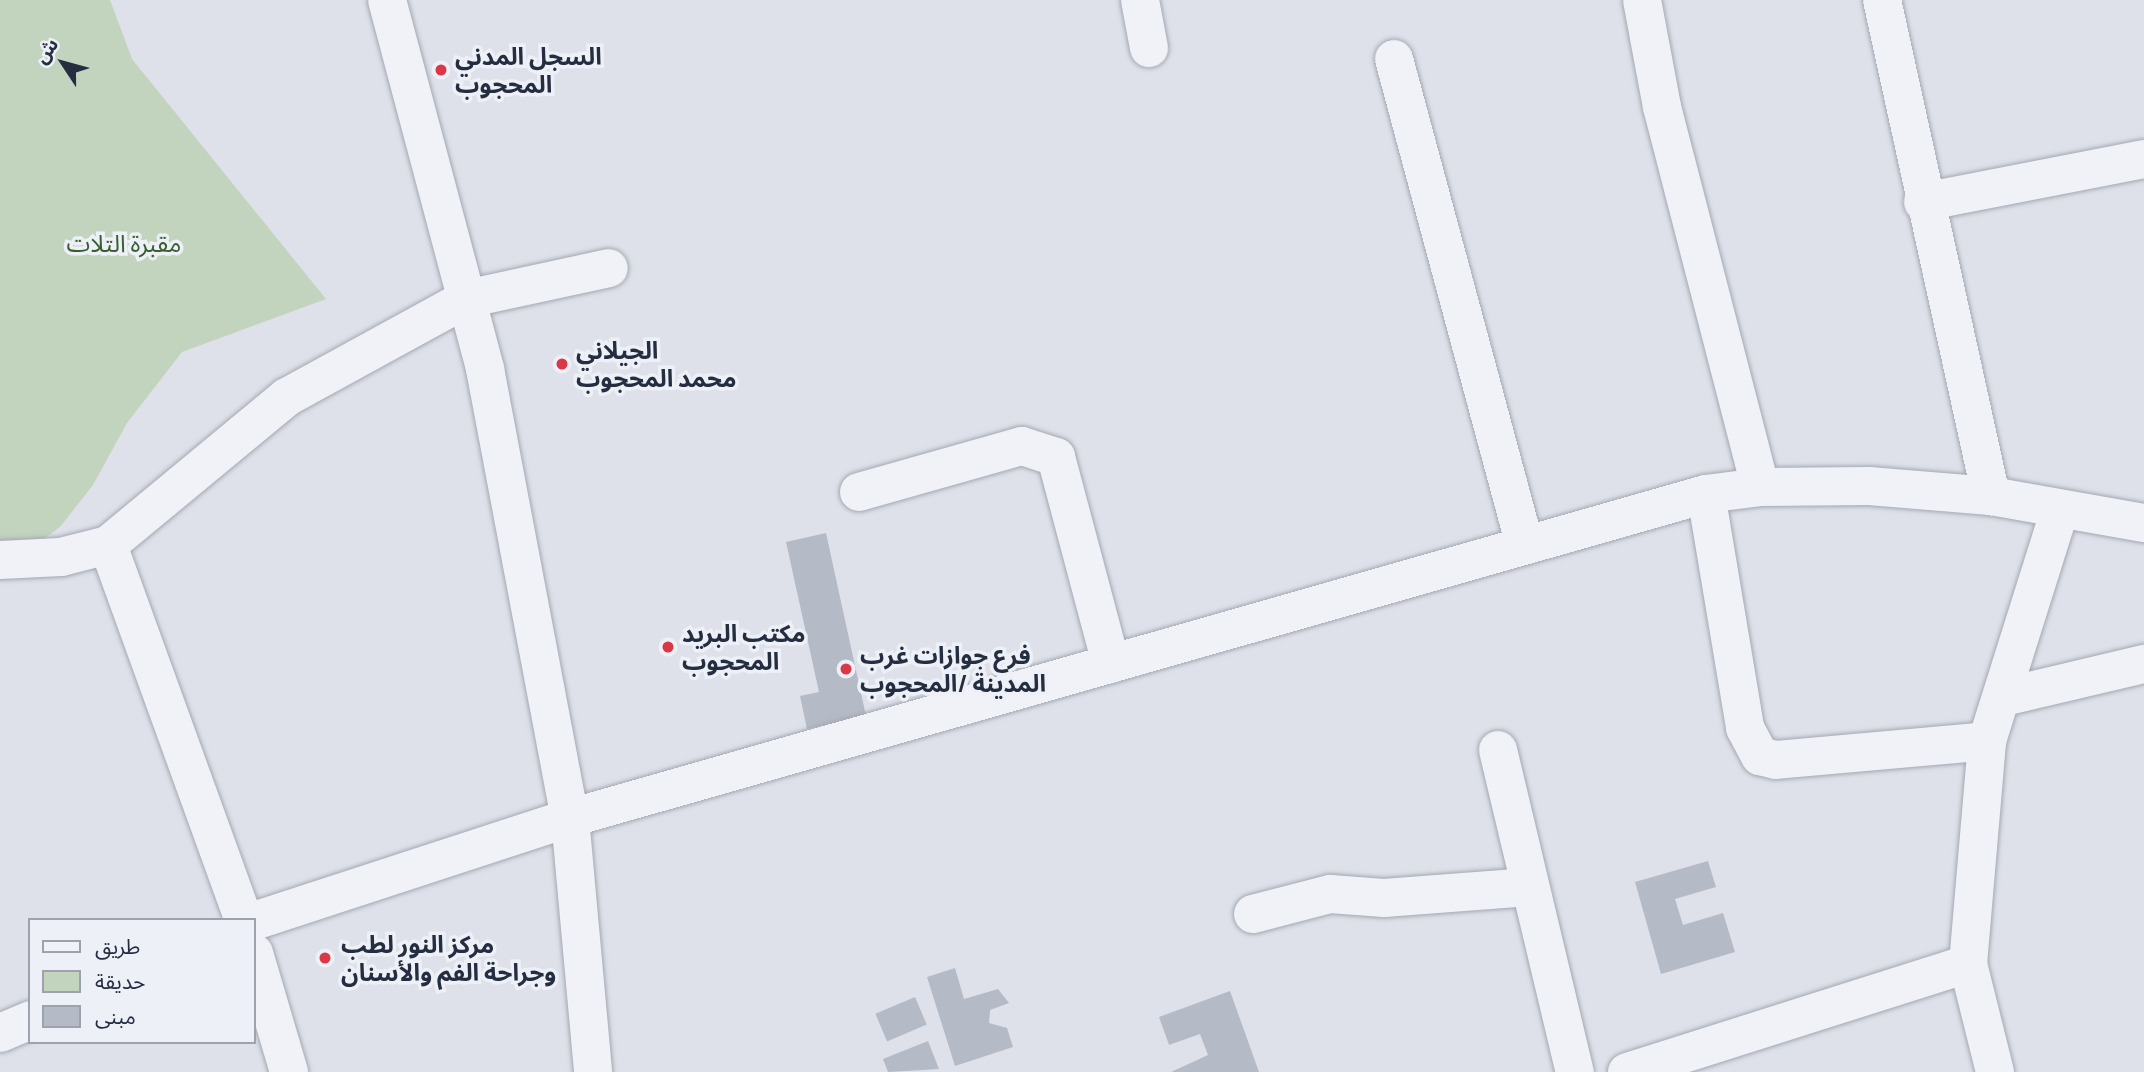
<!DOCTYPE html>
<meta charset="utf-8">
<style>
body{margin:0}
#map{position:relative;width:2144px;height:1072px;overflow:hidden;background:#dee1e9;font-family:Manrope,"Noto Sans Arabic",sans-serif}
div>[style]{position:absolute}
.green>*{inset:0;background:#c2d3be}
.building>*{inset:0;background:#b4bac6;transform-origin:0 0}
.roads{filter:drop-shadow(0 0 2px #a3a8b3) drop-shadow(0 0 2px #a3a8b3)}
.minor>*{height:38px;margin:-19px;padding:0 19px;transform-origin:19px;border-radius:19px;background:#f1f2f7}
.dots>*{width:19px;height:19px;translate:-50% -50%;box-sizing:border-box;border:4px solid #edf0f6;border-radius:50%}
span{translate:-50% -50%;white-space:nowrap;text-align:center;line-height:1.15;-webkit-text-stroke:7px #edf0f6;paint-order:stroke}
.poi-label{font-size:24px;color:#252e41;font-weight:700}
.left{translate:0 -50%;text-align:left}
.park-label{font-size:24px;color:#385e32}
.legend{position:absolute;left:28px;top:918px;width:228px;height:126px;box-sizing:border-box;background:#edf0f6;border:2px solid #9da2ae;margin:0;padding:9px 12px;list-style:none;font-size:21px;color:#252e41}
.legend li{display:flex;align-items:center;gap:14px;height:35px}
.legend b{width:35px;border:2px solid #9da2ae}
.north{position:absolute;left:28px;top:28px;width:70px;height:70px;-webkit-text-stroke:5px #edf0f6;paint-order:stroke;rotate:306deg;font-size:19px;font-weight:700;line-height:28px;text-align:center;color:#252e41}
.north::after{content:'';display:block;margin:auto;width:24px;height:32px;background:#252e41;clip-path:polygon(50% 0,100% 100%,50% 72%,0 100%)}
</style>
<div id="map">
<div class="green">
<i style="clip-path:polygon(0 0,110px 0,132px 59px,326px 299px,182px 352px,127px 423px,93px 485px,60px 527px,30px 549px,0 549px)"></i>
</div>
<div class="building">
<i style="clip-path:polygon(826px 533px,866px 716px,807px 729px,800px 696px,819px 692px,786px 542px)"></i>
<i style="clip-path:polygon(1708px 861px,1716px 887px,1675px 899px,1683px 925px,1723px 913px,1735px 952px,1661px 974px,1635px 882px)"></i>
<i style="clip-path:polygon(955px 968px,964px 999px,998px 989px,1009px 1003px,990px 1010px,989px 1023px,1007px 1028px,1013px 1047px,955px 1066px,927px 977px)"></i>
<i style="clip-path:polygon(1230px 991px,1259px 1072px,1171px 1072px,1208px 1055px,1200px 1034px,1169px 1045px,1159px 1017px)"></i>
<i style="left:915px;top:997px;width:30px;height:43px;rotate:67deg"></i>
<i style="clip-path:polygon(928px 1041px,939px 1069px,888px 1072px,883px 1059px)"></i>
</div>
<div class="roads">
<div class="minor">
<i style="left:387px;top:0;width:382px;rotate:75.1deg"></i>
<i style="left:485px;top:369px;width:457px;rotate:79.3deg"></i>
<i style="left:570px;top:818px;width:255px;rotate:84.8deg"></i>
<i style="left:1140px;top:0;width:49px;rotate:79.4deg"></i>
<i style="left:1642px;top:0;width:109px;rotate:79.4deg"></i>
<i style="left:1662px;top:107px;width:392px;rotate:75.5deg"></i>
<i style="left:1882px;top:0;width:508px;rotate:77.61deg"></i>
<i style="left:1394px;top:59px;width:504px;rotate:74.94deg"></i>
<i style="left:1923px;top:202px;width:225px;rotate:-11deg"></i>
<i style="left:859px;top:492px;width:169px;rotate:-15.8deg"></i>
<i style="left:1022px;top:446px;width:36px;rotate:18deg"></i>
<i style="left:1056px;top:457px;width:214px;rotate:75.1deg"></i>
<i style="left:1706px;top:494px;width:237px;rotate:80.5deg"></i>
<i style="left:1745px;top:728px;width:32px;rotate:62deg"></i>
<i style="left:1760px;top:756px;width:16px;rotate:14deg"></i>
<i style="left:1776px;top:760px;width:212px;rotate:-5.1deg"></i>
<i style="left:108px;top:545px;width:399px;rotate:70.1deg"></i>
<i style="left:0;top:560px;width:61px;rotate:-2.8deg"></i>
<i style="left:61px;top:557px;width:49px;rotate:-14.3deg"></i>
<i style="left:108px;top:545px;width:232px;rotate:-39.6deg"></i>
<i style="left:287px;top:397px;width:204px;rotate:-28.7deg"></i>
<i style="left:466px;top:299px;width:146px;rotate:-12.2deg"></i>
<i style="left:2004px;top:697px;width:144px;rotate:-13.3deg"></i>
<i style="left:1498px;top:750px;width:331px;rotate:76.6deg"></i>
<i style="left:1253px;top:914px;width:80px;rotate:-14.6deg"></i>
<i style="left:1330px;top:894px;width:54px;rotate:4.2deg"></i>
<i style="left:1384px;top:898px;width:146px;rotate:-4.3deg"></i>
<i style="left:254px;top:921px;width:332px;rotate:-18.1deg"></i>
<i style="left:570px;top:818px;width:1181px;rotate:-15.92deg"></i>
<i style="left:1706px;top:494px;width:54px;rotate:-7.4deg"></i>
<i style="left:1760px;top:487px;width:109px;rotate:-0.5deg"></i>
<i style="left:1869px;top:486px;width:122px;rotate:4.7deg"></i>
<i style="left:1991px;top:496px;width:155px;rotate:10deg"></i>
<i style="left:254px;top:953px;width:124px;rotate:73.6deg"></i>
<i style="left:0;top:1033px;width:33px;rotate:-23deg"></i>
<i style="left:1627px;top:1072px;width:358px;rotate:-17.6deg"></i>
<i style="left:1995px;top:1072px;width:111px;rotate:-104deg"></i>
<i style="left:1968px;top:964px;width:224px;rotate:-85.1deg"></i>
<i style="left:1987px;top:741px;width:243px;rotate:-72.5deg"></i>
</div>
</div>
<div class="dots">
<i style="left:441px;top:70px;background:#da3747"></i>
<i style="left:562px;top:364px;background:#da3747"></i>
<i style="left:668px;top:647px;background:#da3747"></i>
<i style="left:846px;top:669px;background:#da3747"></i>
<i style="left:325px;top:958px;background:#da3747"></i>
</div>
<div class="poi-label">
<span class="left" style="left:455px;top:70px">السجل المدني<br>المحجوب</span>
<span class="left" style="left:576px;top:364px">الجيلاني<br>محمد المحجوب</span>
<span class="left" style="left:682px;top:647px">مكتب البريد<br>المحجوب</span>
<span class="left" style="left:860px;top:669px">فرع جوازات غرب<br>المدينة /المحجوب</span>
<span class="left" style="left:341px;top:958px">مركز النور لطب<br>وجراحة الفم والأسنان</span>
</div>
<div class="park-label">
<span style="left:124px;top:243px">مقبرة التلات</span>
</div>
<ul class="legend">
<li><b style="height:9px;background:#f1f2f7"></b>طريق</li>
<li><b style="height:19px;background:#c2d3be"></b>حديقة</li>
<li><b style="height:19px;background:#b4bac6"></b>مبنى</li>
</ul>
<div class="north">ش</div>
</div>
